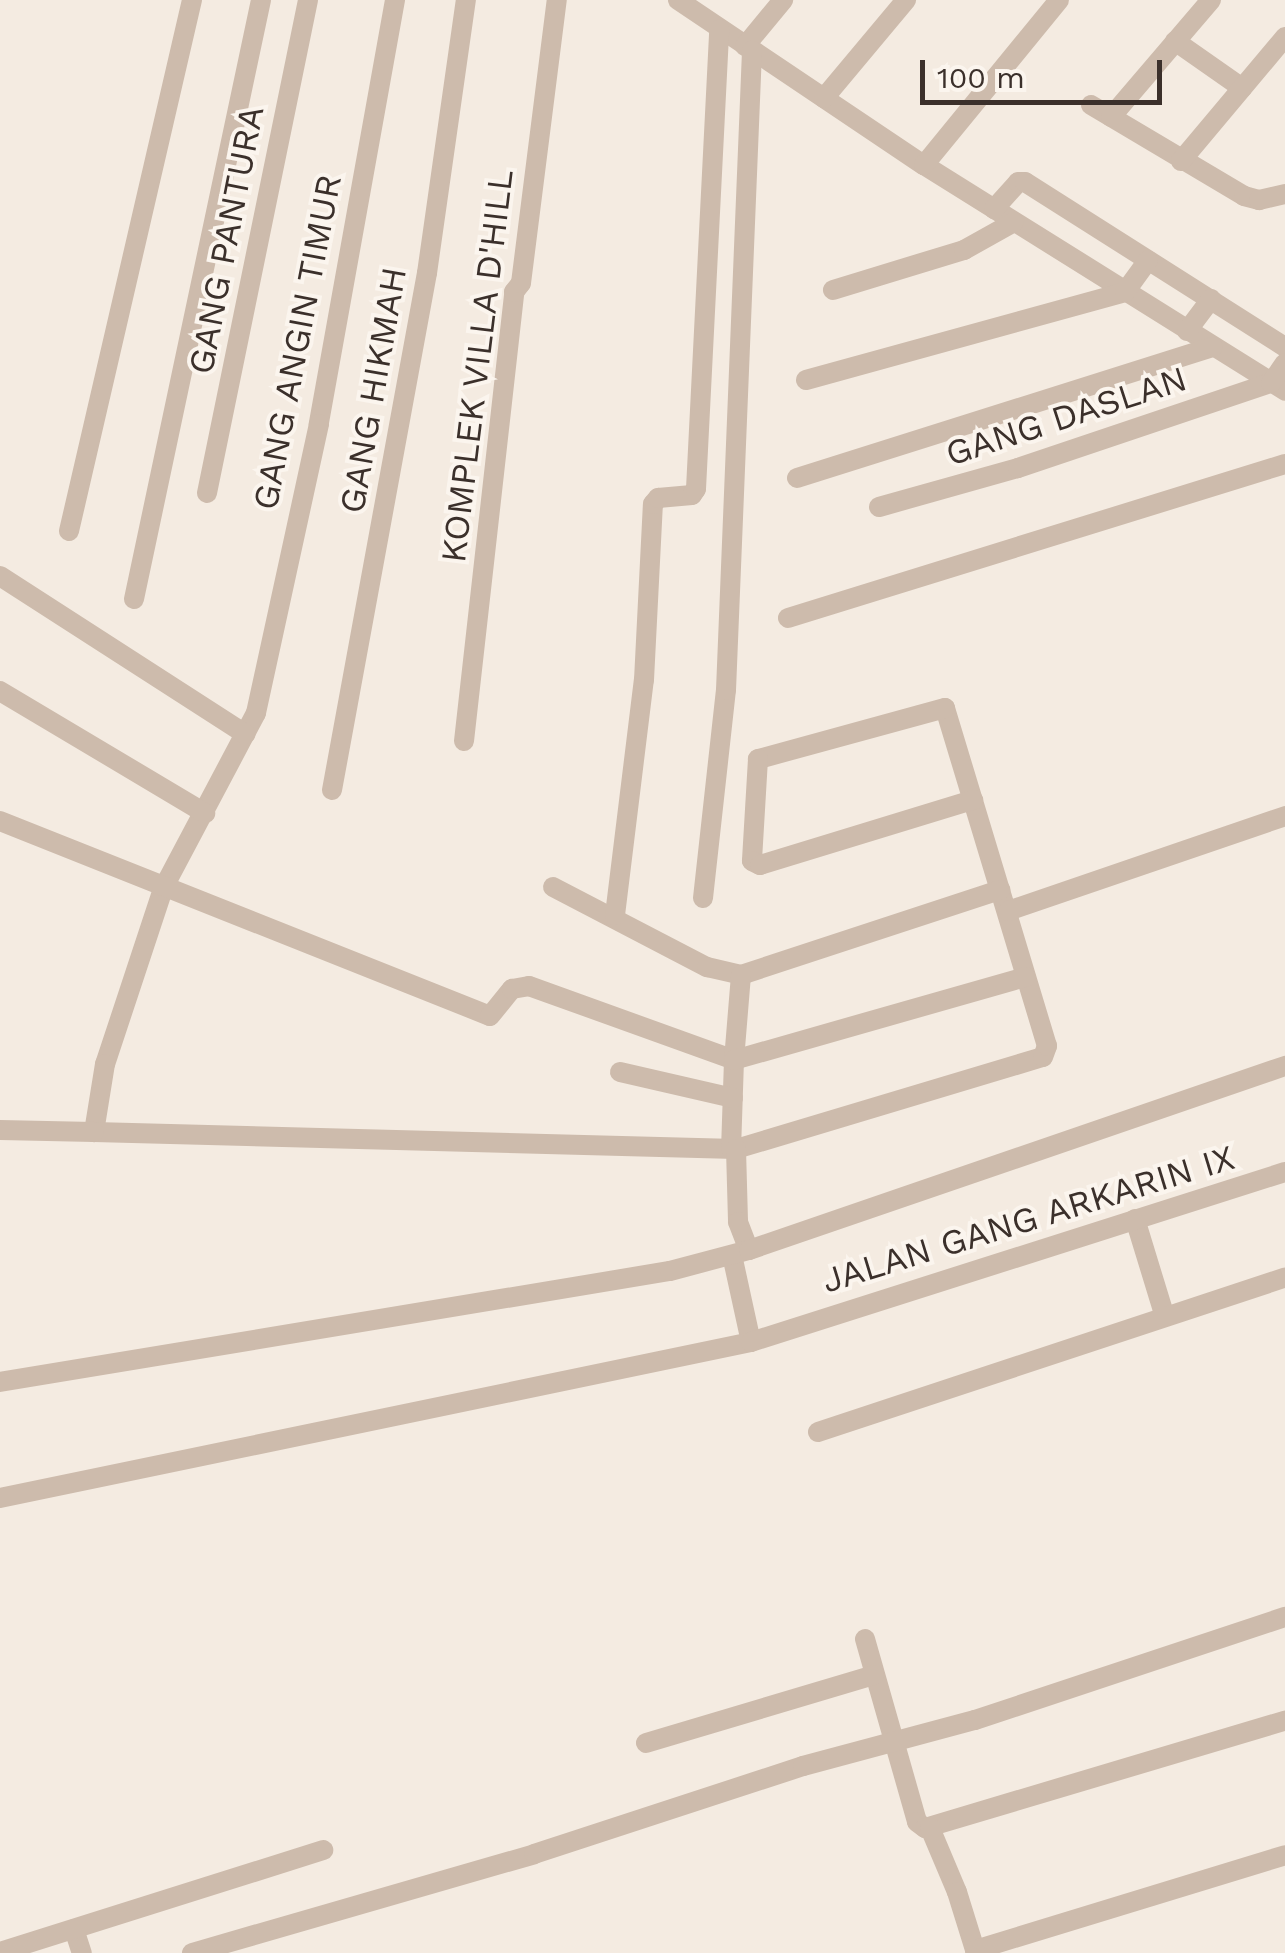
<!DOCTYPE html>
<style>
body{margin:0}
#map{position:relative;width:1285px;height:1953px;overflow:hidden;background:#f4ebe1;font-family:"Work Sans",sans-serif}
div>[style]{position:absolute}
.minor>*{height:20px;margin:-10px;padding:0 10px;transform-origin:10px;border-radius:10px;background:#cdbbac}
span{translate:-50% -50%;white-space:nowrap;text-align:center;line-height:1.15;-webkit-text-stroke:8px #fbf5ee;paint-order:stroke}
.street-label{font-size:35px;color:#3b302b}
.scale{position:absolute;left:920px;top:60px;width:242px;height:45px;box-sizing:border-box;border:5px solid #3b302b;border-top:0;padding-left:12px;font-size:30px;line-height:35px;white-space:nowrap;color:#3b302b;-webkit-text-stroke:8px #fbf5ee;paint-order:stroke}
</style>
<div id="map">
<div class="minor">
<i style="left:395px;top:0;width:431px;rotate:100.2deg"></i>
<i style="left:319px;top:424px;width:296px;rotate:102.3deg"></i>
<i style="left:256px;top:713px;width:199px;rotate:117.9deg"></i>
<i style="left:163px;top:889px;width:184px;rotate:108.3deg"></i>
<i style="left:105px;top:1064px;width:69px;rotate:99.2deg"></i>
<i style="left:94px;top:1132px;width:642px;rotate:1.52deg"></i>
<i style="left:736px;top:1149px;width:320px;rotate:-16.7deg"></i>
<i style="left:1043px;top:1057px;width:12px;rotate:-70deg"></i>
<i style="left:1047px;top:1046px;width:353px;rotate:-106.8deg"></i>
<i style="left:945px;top:708px;width:194px;rotate:164.7deg"></i>
<i style="left:758px;top:759px;width:102px;rotate:93.4deg"></i>
<i style="left:752px;top:861px;width:9px;rotate:27deg"></i>
<i style="left:760px;top:865px;width:223px;rotate:-17deg"></i>
<i style="left:678px;top:0;width:296px;rotate:33.9deg"></i>
<i style="left:924px;top:165px;width:426px;rotate:32deg"></i>
<i style="left:1175px;top:41px;width:82px;rotate:35deg"></i>
<i style="left:745px;top:46px;width:60px;rotate:-50.4deg"></i>
<i style="left:824px;top:98px;width:128px;rotate:-50.1deg"></i>
<i style="left:1091px;top:105px;width:178px;rotate:30.7deg"></i>
<i style="left:1244px;top:196px;width:16px;rotate:15deg"></i>
<i style="left:1259px;top:200px;width:27px;rotate:-13deg"></i>
<i style="left:1111px;top:117px;width:154px;rotate:-49.5deg"></i>
<i style="left:1181px;top:161px;width:162px;rotate:-50deg"></i>
<i style="left:924px;top:165px;width:213px;rotate:-50.7deg"></i>
<i style="left:994px;top:209px;width:36px;rotate:-48deg"></i>
<i style="left:1018px;top:182px;width:7px"></i>
<i style="left:1025px;top:182px;width:308px;rotate:32.4deg"></i>
<i style="left:833px;top:290px;width:137px;rotate:-17deg"></i>
<i style="left:964px;top:250px;width:57px;rotate:-29.2deg"></i>
<i style="left:1187px;top:331px;width:40px;rotate:-53deg"></i>
<i style="left:806px;top:380px;width:331px;rotate:-15.4deg"></i>
<i style="left:1125px;top:292px;width:39px;rotate:-54deg"></i>
<i style="left:797px;top:478px;width:436px;rotate:-17.5deg"></i>
<i style="left:207px;top:493px;width:503px;rotate:-78.42deg"></i>
<i style="left:879px;top:507px;width:144px;rotate:-15.7deg"></i>
<i style="left:1018px;top:468px;width:267px;rotate:-18.6deg"></i>
<i style="left:1271px;top:383px;width:24px;rotate:-55deg"></i>
<i style="left:69px;top:531px;width:545px;rotate:-76.96deg"></i>
<i style="left:0;top:576px;width:292px;rotate:32.8deg"></i>
<i style="left:134px;top:599px;width:612px;rotate:-78.03deg"></i>
<i style="left:788px;top:618px;width:520px;rotate:-17.22deg"></i>
<i style="left:0;top:691px;width:239px;rotate:30.8deg"></i>
<i style="left:464px;top:741px;width:452px;rotate:-83.6deg"></i>
<i style="left:514px;top:292px;width:11px;rotate:-52deg"></i>
<i style="left:521px;top:283px;width:285px;rotate:-82.8deg"></i>
<i style="left:332px;top:790px;width:526px;rotate:-79.59deg"></i>
<i style="left:427px;top:273px;width:276px;rotate:-81.9deg"></i>
<i style="left:0;top:821px;width:527px;rotate:21.7deg"></i>
<i style="left:490px;top:1016px;width:35px;rotate:-51deg"></i>
<i style="left:512px;top:989px;width:17px;rotate:-10deg"></i>
<i style="left:529px;top:986px;width:218px;rotate:19.8deg"></i>
<i style="left:734px;top:1060px;width:89px;rotate:91.9deg"></i>
<i style="left:553px;top:887px;width:174px;rotate:27.5deg"></i>
<i style="left:707px;top:967px;width:35px;rotate:13deg"></i>
<i style="left:741px;top:975px;width:273px;rotate:-18.2deg"></i>
<i style="left:703px;top:898px;width:209px;rotate:-83.7deg"></i>
<i style="left:726px;top:690px;width:640px;rotate:-87.67deg"></i>
<i style="left:1008px;top:911px;width:293px;rotate:-18.9deg"></i>
<i style="left:615px;top:915px;width:237px;rotate:-83deg"></i>
<i style="left:644px;top:680px;width:176px;rotate:-87.1deg"></i>
<i style="left:653px;top:504px;width:8px;rotate:-50deg"></i>
<i style="left:658px;top:498px;width:34px;rotate:-5deg"></i>
<i style="left:692px;top:495px;width:7px;rotate:-56deg"></i>
<i style="left:696px;top:489px;width:460px;rotate:-87.1deg"></i>
<i style="left:741px;top:975px;width:85px;rotate:94.7deg"></i>
<i style="left:734px;top:1060px;width:303px;rotate:-15.9deg"></i>
<i style="left:620px;top:1072px;width:116px;rotate:13deg"></i>
<i style="left:0;top:1130px;width:94px;rotate:1.2deg"></i>
<i style="left:736px;top:1149px;width:73px;rotate:88.4deg"></i>
<i style="left:738px;top:1222px;width:30px;rotate:69deg"></i>
<i style="left:1135px;top:1219px;width:102px;rotate:73deg"></i>
<i style="left:732px;top:1255px;width:89px;rotate:77.7deg"></i>
<i style="left:0;top:1382px;width:679px;rotate:-9.41deg"></i>
<i style="left:670px;top:1271px;width:82px;rotate:-14.9deg"></i>
<i style="left:749px;top:1250px;width:567px;rotate:-18.95deg"></i>
<i style="left:818px;top:1432px;width:492px;rotate:-18.3deg"></i>
<i style="left:0;top:1498px;width:767px;rotate:-11.73deg"></i>
<i style="left:751px;top:1342px;width:560px;rotate:-17.66deg"></i>
<i style="left:865px;top:1639px;width:190px;rotate:74.1deg"></i>
<i style="left:917px;top:1822px;width:10px;rotate:37deg"></i>
<i style="left:925px;top:1828px;width:376px;rotate:-16.6deg"></i>
<i style="left:646px;top:1743px;width:238px;rotate:-16.6deg"></i>
<i style="left:930px;top:1828px;width:69px;rotate:67.1deg"></i>
<i style="left:957px;top:1892px;width:64px;rotate:72.7deg"></i>
<i style="left:74px;top:1929px;width:25px;rotate:72deg"></i>
<i style="left:975px;top:1950px;width:324px;rotate:-17deg"></i>
<i style="left:0;top:1952px;width:339px;rotate:-17.5deg"></i>
<i style="left:192px;top:1953px;width:356px;rotate:-16.1deg"></i>
<i style="left:534px;top:1854px;width:283px;rotate:-18.1deg"></i>
<i style="left:803px;top:1766px;width:178px;rotate:-15deg"></i>
<i style="left:975px;top:1720px;width:327px;rotate:-18.4deg"></i>
</div>
<div class="street-label">
<span style="left:226px;top:240px;rotate:-79deg">GANG PANTURA</span>
<span style="left:297px;top:342px;rotate:-79deg">GANG ANGIN TIMUR</span>
<span style="left:477px;top:366px;rotate:-83deg">KOMPLEK VILLA D'HILL</span>
<span style="left:373px;top:390px;rotate:-80deg">GANG HIKMAH</span>
<span style="left:1066px;top:416px;rotate:-18deg">GANG DASLAN</span>
<span style="left:1028px;top:1219px;rotate:-17deg">JALAN GANG ARKARIN IX</span>
</div>
<div class="scale">100 m</div>
</div>
